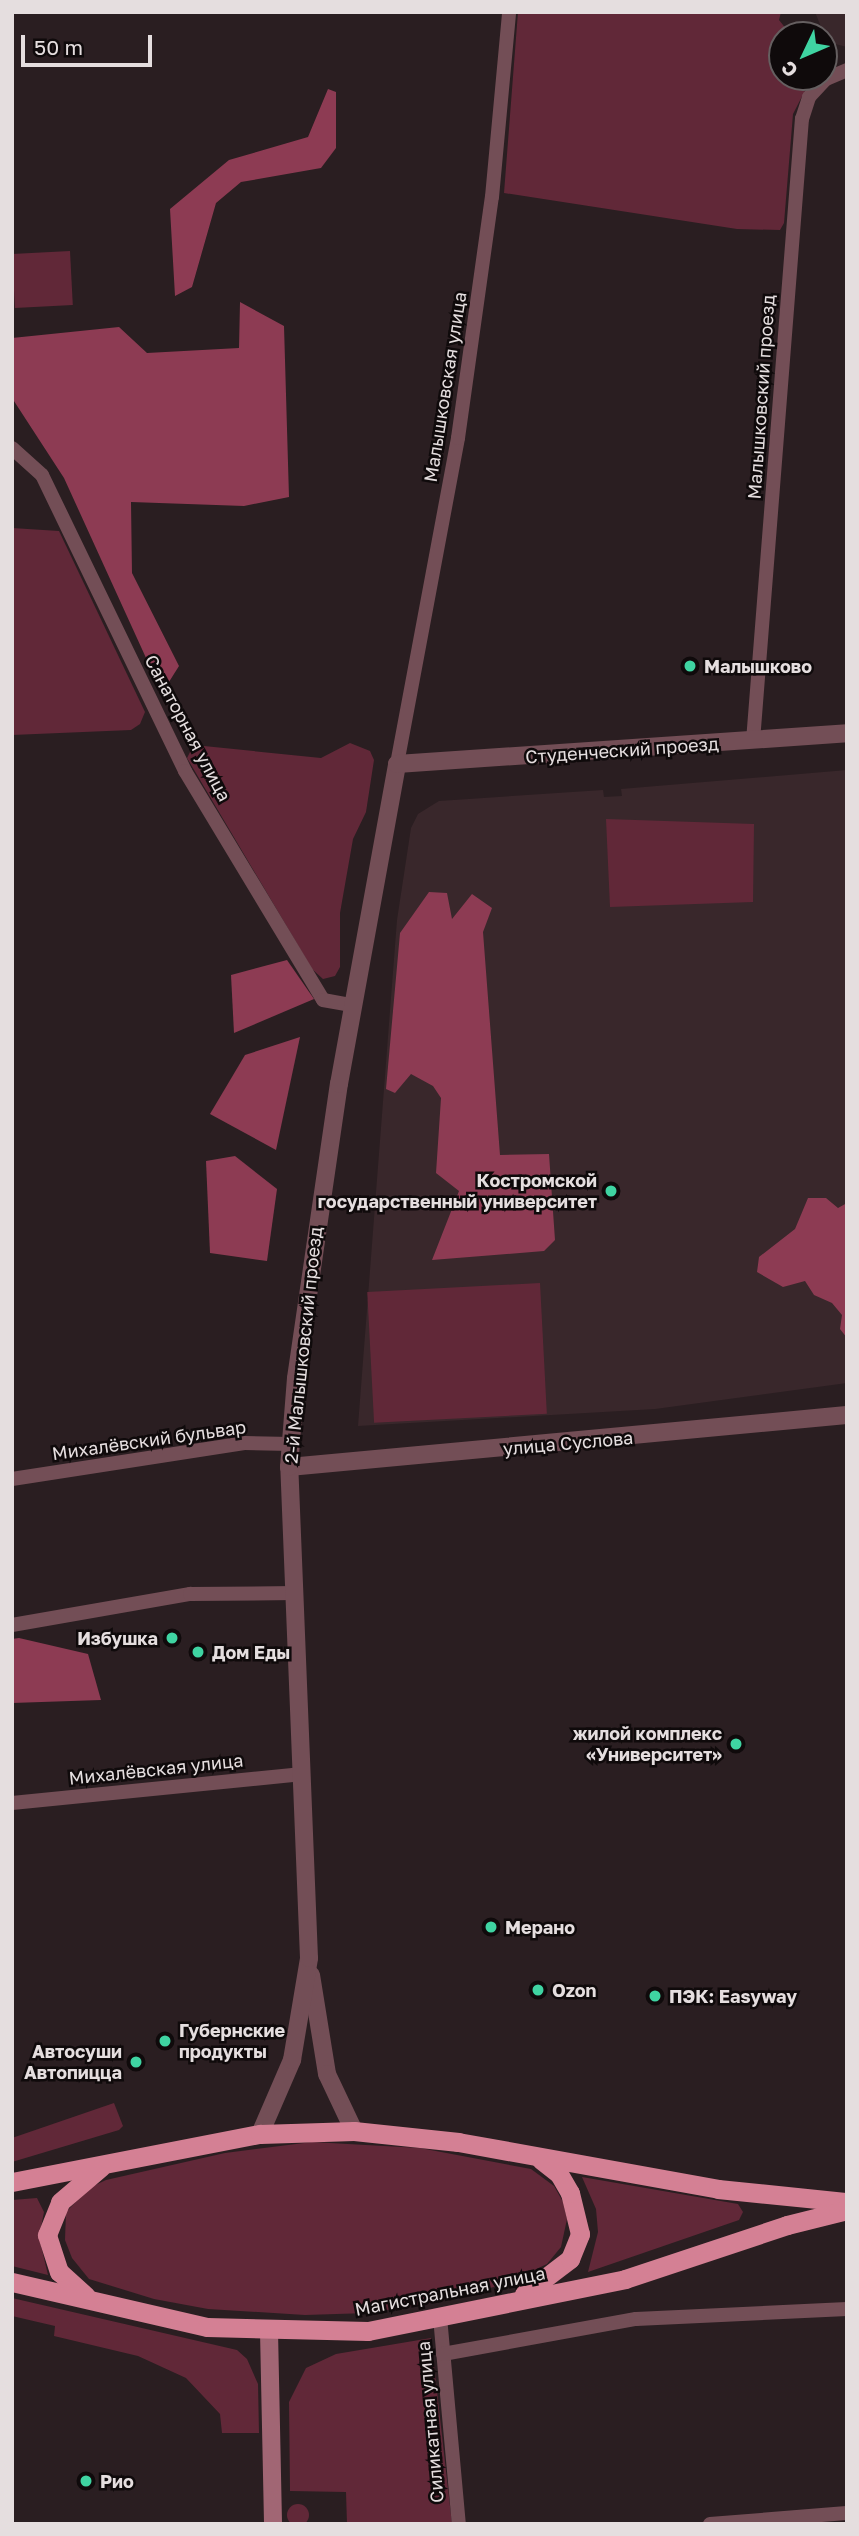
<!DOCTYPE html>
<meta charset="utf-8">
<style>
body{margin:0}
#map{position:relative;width:859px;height:2536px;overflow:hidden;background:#2a1e21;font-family:"Golos Text",sans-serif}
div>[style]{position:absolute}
.built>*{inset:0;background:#39272b}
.green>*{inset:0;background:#612838;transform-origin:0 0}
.round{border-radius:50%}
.forest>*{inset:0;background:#8d3b53}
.minor>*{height:14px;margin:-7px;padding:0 7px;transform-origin:7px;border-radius:7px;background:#734e56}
.tertiary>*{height:18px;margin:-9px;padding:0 9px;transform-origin:9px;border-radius:9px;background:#734e56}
.secondary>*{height:18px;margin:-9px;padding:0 9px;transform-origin:9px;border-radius:9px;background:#a16674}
.trunk>*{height:19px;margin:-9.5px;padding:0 9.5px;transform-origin:9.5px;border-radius:9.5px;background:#d48094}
.dots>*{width:19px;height:19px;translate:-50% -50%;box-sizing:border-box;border:4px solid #0f0a0b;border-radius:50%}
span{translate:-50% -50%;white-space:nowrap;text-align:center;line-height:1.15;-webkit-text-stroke:5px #0f0a0b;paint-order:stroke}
.street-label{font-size:18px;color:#e5dedf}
.poi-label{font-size:18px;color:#e5dedf;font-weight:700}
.left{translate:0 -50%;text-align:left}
.right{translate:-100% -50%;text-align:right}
.frame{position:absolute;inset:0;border:14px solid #e5dedf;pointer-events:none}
.north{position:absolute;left:768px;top:21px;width:70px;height:70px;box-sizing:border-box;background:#0f0a0b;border:2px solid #655f60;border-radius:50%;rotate:226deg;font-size:19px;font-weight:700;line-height:28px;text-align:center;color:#e5dedf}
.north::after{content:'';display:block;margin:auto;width:24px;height:32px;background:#3fd4a2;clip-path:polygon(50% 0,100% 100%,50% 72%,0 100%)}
.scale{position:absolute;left:21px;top:35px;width:131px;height:32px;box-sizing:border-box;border:4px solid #e5dedf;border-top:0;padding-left:9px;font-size:21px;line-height:24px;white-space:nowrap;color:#e5dedf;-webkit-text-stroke:5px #0f0a0b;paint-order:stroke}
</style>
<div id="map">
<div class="built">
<i style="clip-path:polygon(815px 12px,847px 12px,847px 47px,827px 42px)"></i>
<i style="clip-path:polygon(847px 770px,847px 1383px,655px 1409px,358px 1426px,397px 920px,411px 828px,418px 814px,439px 801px,603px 790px,604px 797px,622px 796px,621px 789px)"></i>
</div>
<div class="green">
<i style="clip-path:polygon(518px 12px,781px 12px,779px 20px,791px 35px,782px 35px,782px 77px,812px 77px,793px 114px,784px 223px,780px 230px,737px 229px,504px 193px)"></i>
<i style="left:70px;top:251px;width:54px;height:58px;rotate:87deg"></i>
<i style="clip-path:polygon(12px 528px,59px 531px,145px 712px,140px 724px,131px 730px,12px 735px)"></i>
<i style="clip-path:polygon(350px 743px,370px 751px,374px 760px,366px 812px,353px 839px,340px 913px,340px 967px,335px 976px,323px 979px,312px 969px,187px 758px,192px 748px,204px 746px,321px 758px)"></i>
<i style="clip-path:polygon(606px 819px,754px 824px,753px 902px,610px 907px)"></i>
<i style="left:540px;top:1283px;width:131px;height:173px;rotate:87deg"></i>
<i style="clip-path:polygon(114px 2103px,123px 2126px,119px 2130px,12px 2162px,12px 2138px)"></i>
<i style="clip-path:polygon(312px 2142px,420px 2148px,531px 2169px,554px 2186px,563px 2202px,567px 2219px,561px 2247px,547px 2264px,505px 2284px,437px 2302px,368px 2313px,305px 2315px,208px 2309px,154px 2299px,89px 2279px,72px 2258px,65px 2240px,66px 2212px,89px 2188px,106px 2180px,225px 2153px)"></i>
<i style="clip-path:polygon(582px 2177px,738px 2204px,743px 2212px,739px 2220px,588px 2272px,598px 2232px,596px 2209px)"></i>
<i style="clip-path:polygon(37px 2198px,44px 2212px,39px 2237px,48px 2275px,12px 2266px,12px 2200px)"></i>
<i style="clip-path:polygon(12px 2298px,237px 2350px,247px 2359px,258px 2384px,259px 2433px,222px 2433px,220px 2414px,186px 2378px,138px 2356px,54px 2336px,55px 2326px,12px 2316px)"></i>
<i style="clip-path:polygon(431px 2338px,452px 2524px,347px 2524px,346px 2492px,290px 2491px,289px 2402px,306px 2368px,336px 2354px)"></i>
<i class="round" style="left:287px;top:2504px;width:22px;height:22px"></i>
</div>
<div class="forest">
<i style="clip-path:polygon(328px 89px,336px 92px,336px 148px,321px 168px,241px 182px,216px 203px,192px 287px,175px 296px,170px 209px,229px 160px,308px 137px)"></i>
<i style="clip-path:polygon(240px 302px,284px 326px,289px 497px,244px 506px,131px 502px,132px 573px,179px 666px,162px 693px,64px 478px,12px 398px,12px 338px,119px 327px,147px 353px,239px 348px)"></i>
<i style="clip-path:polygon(429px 892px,447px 893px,452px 919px,472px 894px,492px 908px,483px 932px,500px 1155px,549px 1154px,555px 1240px,544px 1251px,432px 1260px,459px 1191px,436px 1173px,441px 1098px,433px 1086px,411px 1074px,395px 1093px,386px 1089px,400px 933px)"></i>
<i style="clip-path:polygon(287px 960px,314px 999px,234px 1033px,231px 975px)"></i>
<i style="clip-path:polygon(300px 1037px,276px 1150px,210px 1114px,245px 1055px)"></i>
<i style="clip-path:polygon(235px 1156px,277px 1189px,267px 1261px,210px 1253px,206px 1161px)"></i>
<i style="clip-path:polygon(808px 1198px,826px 1198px,838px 1208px,847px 1203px,847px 1338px,840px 1329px,842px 1315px,832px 1303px,814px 1295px,805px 1281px,783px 1287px,757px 1272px,759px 1257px,795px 1229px)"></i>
<i style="clip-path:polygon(19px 1638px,88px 1654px,101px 1700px,12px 1703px,12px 1639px)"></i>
</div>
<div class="minor">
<i style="left:12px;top:448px;width:40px;rotate:42deg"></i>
<i style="left:42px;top:475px;width:329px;rotate:64.2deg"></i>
<i style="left:185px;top:771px;width:267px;rotate:58.9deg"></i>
<i style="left:323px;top:1000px;width:29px;rotate:10deg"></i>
<i style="left:753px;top:741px;width:624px;rotate:-85.5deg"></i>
<i style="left:802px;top:119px;width:23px;rotate:-72deg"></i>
<i style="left:809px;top:97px;width:25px;rotate:-47deg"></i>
<i style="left:826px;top:79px;width:23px;rotate:-23deg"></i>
<i style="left:397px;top:764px;width:332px;rotate:-79.4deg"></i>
<i style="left:458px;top:438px;width:243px;rotate:-82deg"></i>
<i style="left:492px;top:197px;width:186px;rotate:-84.7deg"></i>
<i style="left:12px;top:1479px;width:235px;rotate:-8.8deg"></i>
<i style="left:244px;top:1443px;width:47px;rotate:1.2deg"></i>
<i style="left:12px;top:1625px;width:181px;rotate:-9.9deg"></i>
<i style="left:190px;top:1594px;width:106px;rotate:-0.5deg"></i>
<i style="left:12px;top:1803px;width:292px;rotate:-5.7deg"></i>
<i style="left:440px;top:2317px;width:208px;rotate:84.8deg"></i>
<i style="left:443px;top:2354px;width:196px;rotate:-10.3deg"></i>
<i style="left:636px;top:2319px;width:211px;rotate:-2.7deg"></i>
<i style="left:710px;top:2524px;width:137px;rotate:-4.6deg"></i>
</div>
<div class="tertiary">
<i style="left:289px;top:1467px;width:560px;rotate:-5.32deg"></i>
<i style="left:311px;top:1975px;width:100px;rotate:80.8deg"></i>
<i style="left:327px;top:2074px;width:63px;rotate:64.7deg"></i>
<i style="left:260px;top:2134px;width:81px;rotate:-66.6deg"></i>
<i style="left:292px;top:2060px;width:103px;rotate:-80.5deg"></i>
<i style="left:309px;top:1958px;width:491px;rotate:-92.3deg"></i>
<i style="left:289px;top:1467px;width:89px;rotate:-85.5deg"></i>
<i style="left:296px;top:1378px;width:297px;rotate:-81.7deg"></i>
<i style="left:339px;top:1084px;width:325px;rotate:-79.7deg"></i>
<i style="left:397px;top:764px;width:451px;rotate:-3.9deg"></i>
</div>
<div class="secondary">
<i style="left:269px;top:2331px;width:193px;rotate:88.8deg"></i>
</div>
<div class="trunk">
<i style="left:12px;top:2182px;width:253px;rotate:-11deg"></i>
<i style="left:260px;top:2134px;width:94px;rotate:-1.8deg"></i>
<i style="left:354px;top:2131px;width:105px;rotate:6deg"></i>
<i style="left:458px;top:2142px;width:264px;rotate:10.2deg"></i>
<i style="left:718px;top:2189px;width:130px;rotate:5.8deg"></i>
<i style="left:12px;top:2282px;width:200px;rotate:13deg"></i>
<i style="left:207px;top:2327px;width:161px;rotate:1.4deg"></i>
<i style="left:368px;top:2331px;width:262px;rotate:-11.4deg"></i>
<i style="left:625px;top:2279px;width:171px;rotate:-18.4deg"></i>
<i style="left:787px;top:2225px;width:62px;rotate:-14deg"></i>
<i style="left:524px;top:2294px;width:58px;rotate:-37.3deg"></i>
<i style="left:570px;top:2259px;width:27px;rotate:-68deg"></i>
<i style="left:580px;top:2234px;width:42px;rotate:-103.7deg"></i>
<i style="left:570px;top:2193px;width:22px;rotate:-120deg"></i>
<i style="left:559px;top:2174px;width:23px;rotate:-142deg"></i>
<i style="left:86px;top:2296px;width:36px;rotate:-138deg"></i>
<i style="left:59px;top:2272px;width:39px;rotate:-108deg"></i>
<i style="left:47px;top:2235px;width:35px;rotate:-68deg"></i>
<i style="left:60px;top:2202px;width:54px;rotate:-40.5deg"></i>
</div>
<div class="dots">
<i style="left:690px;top:666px;background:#3fd4a2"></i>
<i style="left:611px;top:1191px;background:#3fd4a2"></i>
<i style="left:172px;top:1638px;background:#3fd4a2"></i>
<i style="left:198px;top:1652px;background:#3fd4a2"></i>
<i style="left:736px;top:1744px;background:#3fd4a2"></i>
<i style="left:491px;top:1927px;background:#3fd4a2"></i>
<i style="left:538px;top:1990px;background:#3fd4a2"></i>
<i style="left:655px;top:1996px;background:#3fd4a2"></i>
<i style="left:165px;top:2041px;background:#3fd4a2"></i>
<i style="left:136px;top:2062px;background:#3fd4a2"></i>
<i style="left:86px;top:2481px;background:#3fd4a2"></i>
</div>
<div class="street-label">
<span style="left:445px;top:387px;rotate:-81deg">Малышковская улица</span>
<span style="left:761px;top:397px;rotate:-86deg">Малышковский проезд</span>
<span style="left:188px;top:728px;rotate:62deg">Санаторная улица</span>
<span style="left:622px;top:750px;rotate:-4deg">Студенческий проезд</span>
<span style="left:303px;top:1345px;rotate:-84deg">2-й Малышковский проезд</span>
<span style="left:149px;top:1440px;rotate:-8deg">Михалёвский бульвар</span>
<span style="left:568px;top:1443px;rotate:-5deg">улица Суслова</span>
<span style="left:156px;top:1769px;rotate:-6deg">Михалёвская улица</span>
<span style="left:450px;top:2291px;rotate:-11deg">Магистральная улица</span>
<span style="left:430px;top:2422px;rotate:-95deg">Силикатная улица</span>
</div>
<div class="poi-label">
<span class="left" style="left:704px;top:666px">Малышково</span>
<span class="right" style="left:597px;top:1191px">Костромской<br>государственный университет</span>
<span class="right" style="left:158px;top:1638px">Избушка</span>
<span class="left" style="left:212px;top:1652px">Дом Еды</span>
<span class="right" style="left:722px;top:1744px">жилой комплекс<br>«Университет»</span>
<span class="left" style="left:505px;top:1927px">Мерано</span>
<span class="left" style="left:552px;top:1990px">Ozon</span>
<span class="left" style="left:669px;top:1996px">ПЭК: Easyway</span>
<span class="left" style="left:179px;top:2041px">Губернские<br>продукты</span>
<span class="right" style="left:122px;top:2062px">Автосуши<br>Автопицца</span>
<span class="left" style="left:100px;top:2481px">Рио</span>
</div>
<div class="frame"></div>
<div class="north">С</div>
<div class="scale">50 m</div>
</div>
